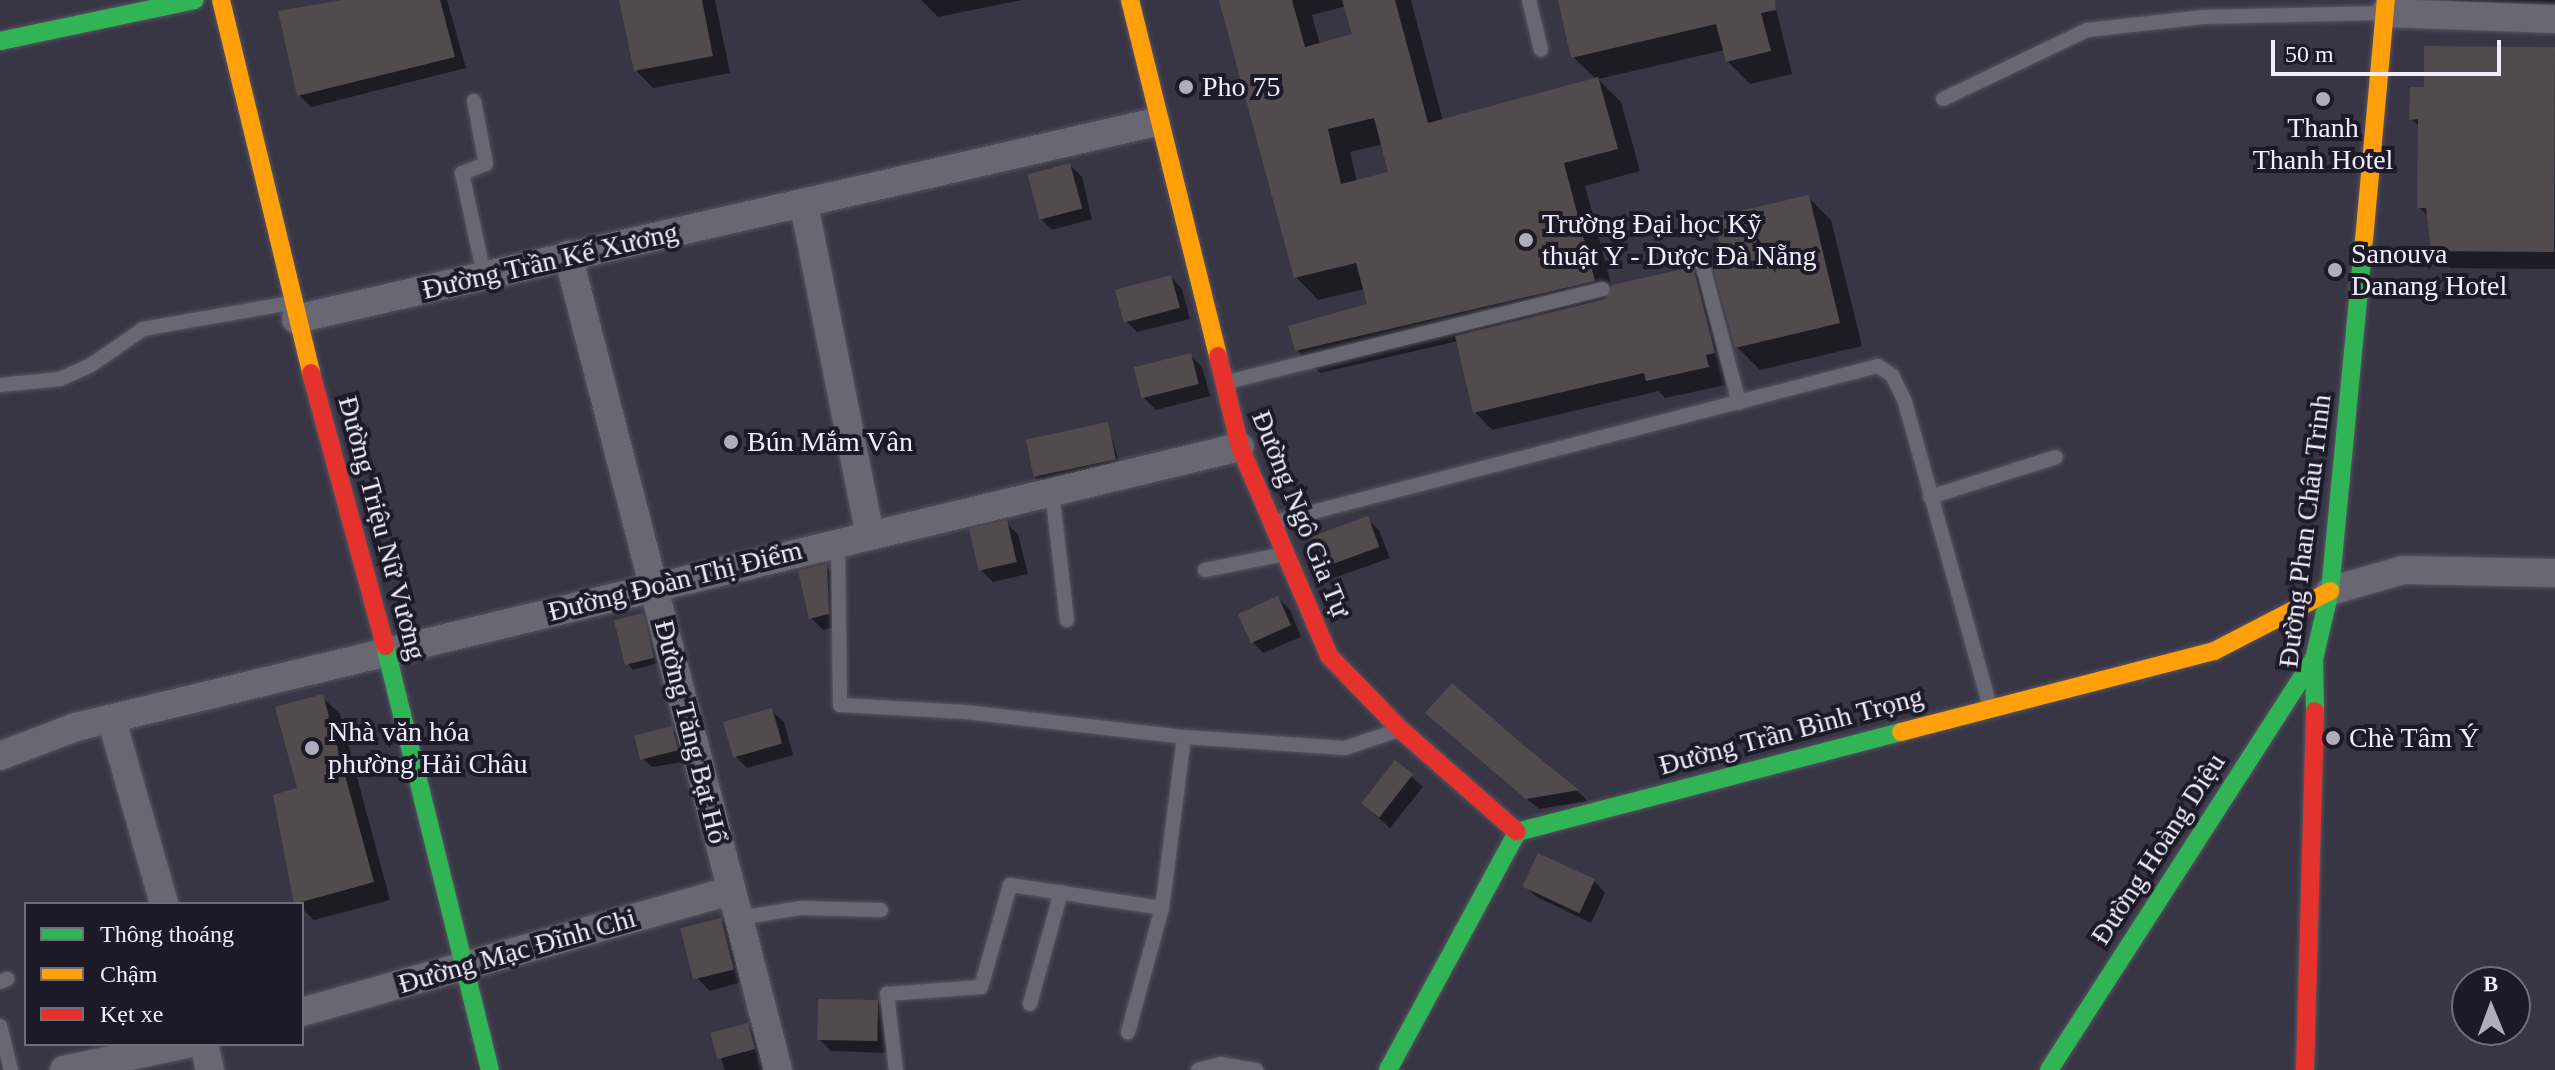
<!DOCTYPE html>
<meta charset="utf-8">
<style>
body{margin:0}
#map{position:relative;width:2555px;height:1070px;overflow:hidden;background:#383644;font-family:"Times New Roman",serif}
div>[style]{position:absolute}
.shadow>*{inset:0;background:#0007}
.building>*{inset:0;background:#514b4e;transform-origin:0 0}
.roads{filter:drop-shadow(0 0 2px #565461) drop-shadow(0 0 2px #565461)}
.lane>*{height:14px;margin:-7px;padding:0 7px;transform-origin:7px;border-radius:7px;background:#696772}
.street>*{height:28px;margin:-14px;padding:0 14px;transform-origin:14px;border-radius:14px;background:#696772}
.fast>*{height:18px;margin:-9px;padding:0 9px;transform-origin:9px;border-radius:9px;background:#30b455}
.slow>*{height:18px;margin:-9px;padding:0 9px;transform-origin:9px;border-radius:9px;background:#ff9f0a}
.jam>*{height:18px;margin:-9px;padding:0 9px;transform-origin:9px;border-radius:9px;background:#e5322d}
.dots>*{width:22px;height:22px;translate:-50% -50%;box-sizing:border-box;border:4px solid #1c1a26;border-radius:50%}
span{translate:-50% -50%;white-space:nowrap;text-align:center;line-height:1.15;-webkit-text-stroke:8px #1c1a26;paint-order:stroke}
.poi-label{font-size:28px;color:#efedfe}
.left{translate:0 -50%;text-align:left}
.street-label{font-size:28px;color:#efedfe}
.legend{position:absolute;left:24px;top:902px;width:280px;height:144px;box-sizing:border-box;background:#1c1a26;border:2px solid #706e7c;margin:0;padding:10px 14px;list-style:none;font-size:24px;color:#efedfe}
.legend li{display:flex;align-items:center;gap:16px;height:40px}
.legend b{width:40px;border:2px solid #706e7c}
.north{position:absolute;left:2451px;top:966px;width:80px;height:80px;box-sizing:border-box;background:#1c1a26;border:2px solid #706e7c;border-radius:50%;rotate:359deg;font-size:22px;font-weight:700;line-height:32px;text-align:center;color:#efedfe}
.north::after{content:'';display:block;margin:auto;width:28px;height:36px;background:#afadbd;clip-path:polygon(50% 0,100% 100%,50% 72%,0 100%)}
.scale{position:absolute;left:2271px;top:40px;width:230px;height:36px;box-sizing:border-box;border:4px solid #efedfe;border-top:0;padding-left:10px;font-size:24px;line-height:28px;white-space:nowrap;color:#efedfe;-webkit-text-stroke:6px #1c1a26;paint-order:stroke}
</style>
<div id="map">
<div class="shadow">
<i style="clip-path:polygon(347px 0,447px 0,466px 68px,311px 107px,299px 95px)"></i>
<i style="clip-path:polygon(621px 0,715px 0,730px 73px,653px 88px,636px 70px)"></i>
<i style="clip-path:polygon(921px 0,1022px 0,938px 17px)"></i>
<i style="clip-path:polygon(evenodd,1221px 0,1411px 0,1443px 121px,1596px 79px,1573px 57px,1560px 0,1774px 0,1792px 74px,1750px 84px,1727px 61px,1725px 50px,1598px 79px,1621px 102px,1640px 171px,1585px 186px,1612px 287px,1692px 270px,1710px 287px,1732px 370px,1723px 372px,1726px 385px,1665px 398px,1659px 391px,1492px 430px,1475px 412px,1458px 341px,1320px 373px,1297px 350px,1369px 305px,1365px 289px,1318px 300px,1296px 277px,1221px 0,1346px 6px,1355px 36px,1320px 45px,1312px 15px,1346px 6px,1221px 0,1383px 144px,1390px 174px,1357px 182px,1350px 152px,1383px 144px)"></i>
<i style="clip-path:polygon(2449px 0,2555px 0,2555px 14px,2459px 10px)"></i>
<i style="clip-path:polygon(2426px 48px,2555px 49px,2555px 269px,2450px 268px,2433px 250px,2428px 216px,2419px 207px,2420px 127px,2411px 119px,2426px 89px)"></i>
<i style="clip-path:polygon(1070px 165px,1082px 177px,1092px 219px,1052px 230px,1040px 218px)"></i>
<i style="clip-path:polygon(1808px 197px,1831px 220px,1862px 346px,1760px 370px,1737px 347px,1726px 262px)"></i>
<i style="clip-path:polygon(1171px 277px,1182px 289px,1190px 319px,1137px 332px,1126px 321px)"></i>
<i style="clip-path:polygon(1190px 355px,1202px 367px,1210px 396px,1156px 410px,1144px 398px)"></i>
<i style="clip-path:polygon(1107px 424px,1120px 464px,1041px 484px,1035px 478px)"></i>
<i style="clip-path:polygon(1367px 519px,1379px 530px,1390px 558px,1331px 579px,1319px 568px)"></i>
<i style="clip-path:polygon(1006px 523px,1018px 534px,1028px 574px,993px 582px,981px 570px)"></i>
<i style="clip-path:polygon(826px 566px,838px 578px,840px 626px,823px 630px,811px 618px)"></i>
<i style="clip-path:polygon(1278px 598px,1290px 610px,1301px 637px,1263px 653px,1252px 641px)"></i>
<i style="clip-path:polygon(642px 616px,658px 663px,633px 670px,628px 664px)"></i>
<i style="clip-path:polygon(1452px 686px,1577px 791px,1588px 801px,1539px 809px,1440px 725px)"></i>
<i style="clip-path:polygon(322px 697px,340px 714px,390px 900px,314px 920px,296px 903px,300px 789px)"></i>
<i style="clip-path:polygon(772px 711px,784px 722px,793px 755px,747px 768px,735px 756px)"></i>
<i style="clip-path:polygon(671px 728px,683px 740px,688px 761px,652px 767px,640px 756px)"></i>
<i style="clip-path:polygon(1411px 776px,1423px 787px,1390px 828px,1374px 814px)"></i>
<i style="clip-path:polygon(1594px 881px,1605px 893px,1591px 923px,1537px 897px,1525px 886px)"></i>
<i style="clip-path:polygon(721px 920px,732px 932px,745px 981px,710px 991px,698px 979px)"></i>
<i style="clip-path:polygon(877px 1002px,889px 1014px,888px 1053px,831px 1051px,819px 1039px)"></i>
<i style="clip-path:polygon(748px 1026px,760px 1037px,768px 1070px,725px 1070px,714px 1035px)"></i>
</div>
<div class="building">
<i style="clip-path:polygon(342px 0,440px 0,455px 57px,297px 96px,278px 11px)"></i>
<i style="clip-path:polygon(619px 0,702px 0,713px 56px,634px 71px)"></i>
<i style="clip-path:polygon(evenodd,1219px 0,1292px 0,1305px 47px,1352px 34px,1342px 0,1395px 0,1428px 123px,1598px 77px,1618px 149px,1564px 163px,1595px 281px,1295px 351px,1288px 326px,1367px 304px,1356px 263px,1294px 278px,1219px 0,1374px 118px,1388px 172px,1341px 184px,1328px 129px,1374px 118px)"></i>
<i style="clip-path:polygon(1558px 0,1775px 0,1776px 10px,1761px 13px,1771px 51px,1726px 62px,1716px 24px,1571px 58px)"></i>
<i style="clip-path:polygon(2424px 46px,2555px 47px,2554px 252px,2431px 251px,2426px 208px,2417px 208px,2418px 119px,2409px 120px,2410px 87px,2424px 87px)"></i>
<i style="left:1070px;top:163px;width:47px;height:44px;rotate:75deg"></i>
<i style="clip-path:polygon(1809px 195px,1840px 323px,1735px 348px,1712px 263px,1724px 261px,1713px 217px)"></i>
<i style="clip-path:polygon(1693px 267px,1715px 353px,1706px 355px,1709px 367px,1646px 381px,1644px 373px,1473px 413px,1455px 336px,1605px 299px,1612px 285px)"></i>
<i style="left:1171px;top:275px;width:34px;height:58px;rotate:75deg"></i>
<i style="left:1191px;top:353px;width:32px;height:59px;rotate:76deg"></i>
<i style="left:1108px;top:422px;width:38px;height:84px;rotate:78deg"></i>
<i style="left:1368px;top:516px;width:33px;height:65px;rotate:70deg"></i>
<i style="left:1007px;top:520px;width:43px;height:39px;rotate:77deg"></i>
<i style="clip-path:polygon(827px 564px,829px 614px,809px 619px,798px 571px)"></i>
<i style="left:1278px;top:596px;width:32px;height:44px;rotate:66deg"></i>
<i style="left:643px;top:613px;width:46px;height:30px;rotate:76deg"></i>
<i style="clip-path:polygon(1452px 683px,1522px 744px,1579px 790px,1526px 799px,1425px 713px)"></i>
<i style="clip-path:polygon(323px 694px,374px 882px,294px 904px,273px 795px,297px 788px,275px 707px)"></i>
<i style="left:772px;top:708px;width:37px;height:51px;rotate:74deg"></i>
<i style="left:672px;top:726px;width:25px;height:39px;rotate:76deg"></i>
<i style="left:1395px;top:760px;width:23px;height:55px;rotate:38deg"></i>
<i style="left:1538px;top:853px;width:63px;height:37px;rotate:25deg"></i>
<i style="left:721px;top:918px;width:53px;height:42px;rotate:76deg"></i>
<i style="left:818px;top:999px;width:60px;height:41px;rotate:1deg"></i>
<i style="left:748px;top:1023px;width:27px;height:39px;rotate:75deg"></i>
</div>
<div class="roads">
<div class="lane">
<i style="left:1529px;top:0;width:51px;rotate:76.5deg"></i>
<i style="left:1943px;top:99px;width:160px;rotate:-25.6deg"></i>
<i style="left:2087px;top:30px;width:117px;rotate:-6.4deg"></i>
<i style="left:2203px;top:17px;width:179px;rotate:-1.3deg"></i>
<i style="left:474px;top:101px;width:64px;rotate:79.2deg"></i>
<i style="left:486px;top:164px;width:26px;rotate:159deg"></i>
<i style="left:462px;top:173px;width:104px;rotate:77.8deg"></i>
<i style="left:1701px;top:259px;width:149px;rotate:75.2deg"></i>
<i style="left:1227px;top:382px;width:387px;rotate:-13.9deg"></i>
<i style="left:0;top:385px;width:60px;rotate:-5.7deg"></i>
<i style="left:60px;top:379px;width:34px;rotate:-24deg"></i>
<i style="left:91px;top:365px;width:63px;rotate:-34.7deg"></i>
<i style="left:143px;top:329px;width:149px;rotate:-10deg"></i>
<i style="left:1052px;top:491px;width:130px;rotate:83.4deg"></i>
<i style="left:1930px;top:497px;width:132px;rotate:-17.6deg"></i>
<i style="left:1274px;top:522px;width:624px;rotate:-14.48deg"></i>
<i style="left:1878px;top:366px;width:17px;rotate:33deg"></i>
<i style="left:1892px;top:375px;width:30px;rotate:64deg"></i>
<i style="left:1905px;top:402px;width:317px;rotate:74.4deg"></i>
<i style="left:838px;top:542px;width:163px;rotate:89.3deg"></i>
<i style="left:840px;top:705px;width:125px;rotate:3.2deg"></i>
<i style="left:965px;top:712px;width:220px;rotate:6.5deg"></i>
<i style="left:1184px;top:737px;width:172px;rotate:97.3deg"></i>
<i style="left:1162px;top:908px;width:129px;rotate:105.3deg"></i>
<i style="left:1205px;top:570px;width:81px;rotate:-11.4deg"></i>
<i style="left:1184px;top:737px;width:161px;rotate:3.9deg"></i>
<i style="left:1345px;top:748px;width:54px;rotate:-18.4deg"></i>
<i style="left:739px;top:918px;width:63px;rotate:-9.2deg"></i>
<i style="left:801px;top:908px;width:80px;rotate:1.4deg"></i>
<i style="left:0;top:982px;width:8px;rotate:-23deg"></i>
<i style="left:1030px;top:1004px;width:116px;rotate:-74.5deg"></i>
<i style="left:0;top:1026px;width:45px;rotate:76deg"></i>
<i style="left:896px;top:1070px;width:77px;rotate:-96.8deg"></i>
<i style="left:887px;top:994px;width:94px;rotate:-4.3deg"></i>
<i style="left:981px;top:987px;width:106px;rotate:-74.1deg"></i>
<i style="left:1010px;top:885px;width:154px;rotate:8.6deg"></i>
<i style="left:1198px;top:1070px;width:24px;rotate:-15deg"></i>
<i style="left:1221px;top:1064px;width:36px;rotate:10deg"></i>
</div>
<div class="street">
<i style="left:2385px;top:13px;width:170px;rotate:2deg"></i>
<i style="left:804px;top:205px;width:336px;rotate:78.7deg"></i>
<i style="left:568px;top:255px;width:842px;rotate:75.55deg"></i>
<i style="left:296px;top:319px;width:882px;rotate:-12.9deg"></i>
<i style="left:2330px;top:591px;width:76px;rotate:-16deg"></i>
<i style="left:2403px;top:570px;width:152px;rotate:1.1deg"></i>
<i style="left:112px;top:721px;width:190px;rotate:74.1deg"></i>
<i style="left:0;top:756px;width:81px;rotate:-20.9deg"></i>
<i style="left:76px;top:727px;width:1197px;rotate:-13.53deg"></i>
<i style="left:302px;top:1012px;width:446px;rotate:-15.8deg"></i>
<i style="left:204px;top:1044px;width:27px;rotate:77deg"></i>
<i style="left:64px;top:1070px;width:125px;rotate:-12deg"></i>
</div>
<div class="fast">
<i style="left:0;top:41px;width:199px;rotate:-11.9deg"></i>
<i style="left:385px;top:646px;width:437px;rotate:76.1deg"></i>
<i style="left:2315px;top:711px;width:52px;rotate:-91.1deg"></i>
<i style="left:2314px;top:659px;width:70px;rotate:-76.8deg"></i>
<i style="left:2330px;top:591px;width:353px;rotate:-84.5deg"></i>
<i style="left:1388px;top:1070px;width:271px;rotate:-61.5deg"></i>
<i style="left:1517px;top:832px;width:397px;rotate:-14.6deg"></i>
<i style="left:2049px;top:1070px;width:489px;rotate:-57.2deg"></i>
</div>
<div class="slow">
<i style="left:221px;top:0;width:384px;rotate:76.4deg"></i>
<i style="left:1130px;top:0;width:367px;rotate:76.1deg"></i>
<i style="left:2364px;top:240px;width:241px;rotate:-84.8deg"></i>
<i style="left:1901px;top:732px;width:323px;rotate:-14.5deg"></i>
<i style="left:2214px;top:651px;width:131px;rotate:-27.3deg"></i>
</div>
<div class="jam">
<i style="left:1218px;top:356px;width:94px;rotate:76.4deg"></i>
<i style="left:1240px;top:447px;width:227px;rotate:66.9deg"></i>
<i style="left:1329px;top:656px;width:103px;rotate:45.8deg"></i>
<i style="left:1401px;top:730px;width:154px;rotate:41.3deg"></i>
<i style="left:311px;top:373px;width:283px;rotate:74.8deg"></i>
<i style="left:2305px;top:1070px;width:359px;rotate:-88.4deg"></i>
</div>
</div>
<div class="dots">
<i style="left:1186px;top:87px;background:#afadbd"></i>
<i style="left:2323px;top:99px;background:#afadbd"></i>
<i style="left:1526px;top:240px;background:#afadbd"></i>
<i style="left:2335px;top:270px;background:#afadbd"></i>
<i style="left:731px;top:442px;background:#afadbd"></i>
<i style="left:2333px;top:738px;background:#afadbd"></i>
<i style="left:312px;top:748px;background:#afadbd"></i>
</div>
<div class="poi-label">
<span class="left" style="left:1202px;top:87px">Pho 75</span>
<span style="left:2323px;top:144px">Thanh<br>Thanh Hotel</span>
<span class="left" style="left:1542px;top:240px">Trường Đại học Kỹ<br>thuật Y - Dược Đà Nẵng</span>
<span class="left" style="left:2351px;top:270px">Sanouva<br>Danang Hotel</span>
<span class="left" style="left:747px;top:442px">Bún Mắm Vân</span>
<span class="left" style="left:328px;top:748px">Nhà văn hóa<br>phường Hải Châu</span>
<span class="left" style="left:2349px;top:738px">Chè Tâm Ý</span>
</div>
<div class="street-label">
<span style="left:550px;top:261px;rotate:-13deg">Đường Trần Kế Xương</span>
<span style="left:1301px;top:514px;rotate:68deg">Đường Ngô Gia Tự</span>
<span style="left:382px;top:528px;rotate:75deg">Đường Triệu Nữ Vương</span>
<span style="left:2305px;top:531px;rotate:-83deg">Đường Phan Châu Trinh</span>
<span style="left:675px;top:581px;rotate:-14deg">Đường Đoàn Thị Điểm</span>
<span style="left:1791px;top:731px;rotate:-15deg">Đường Trần Bình Trọng</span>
<span style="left:691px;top:732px;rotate:76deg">Đường Tăng Bạt Hổ</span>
<span style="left:2158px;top:849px;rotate:-57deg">Đường Hoàng Diệu</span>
<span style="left:517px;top:951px;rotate:-16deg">Đường Mạc Đĩnh Chi</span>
</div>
<ul class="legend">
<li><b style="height:10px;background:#30b455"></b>Thông thoáng</li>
<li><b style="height:10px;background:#ff9f0a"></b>Chậm</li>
<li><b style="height:10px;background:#e5322d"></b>Kẹt xe</li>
</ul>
<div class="north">B</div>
<div class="scale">50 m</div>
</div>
